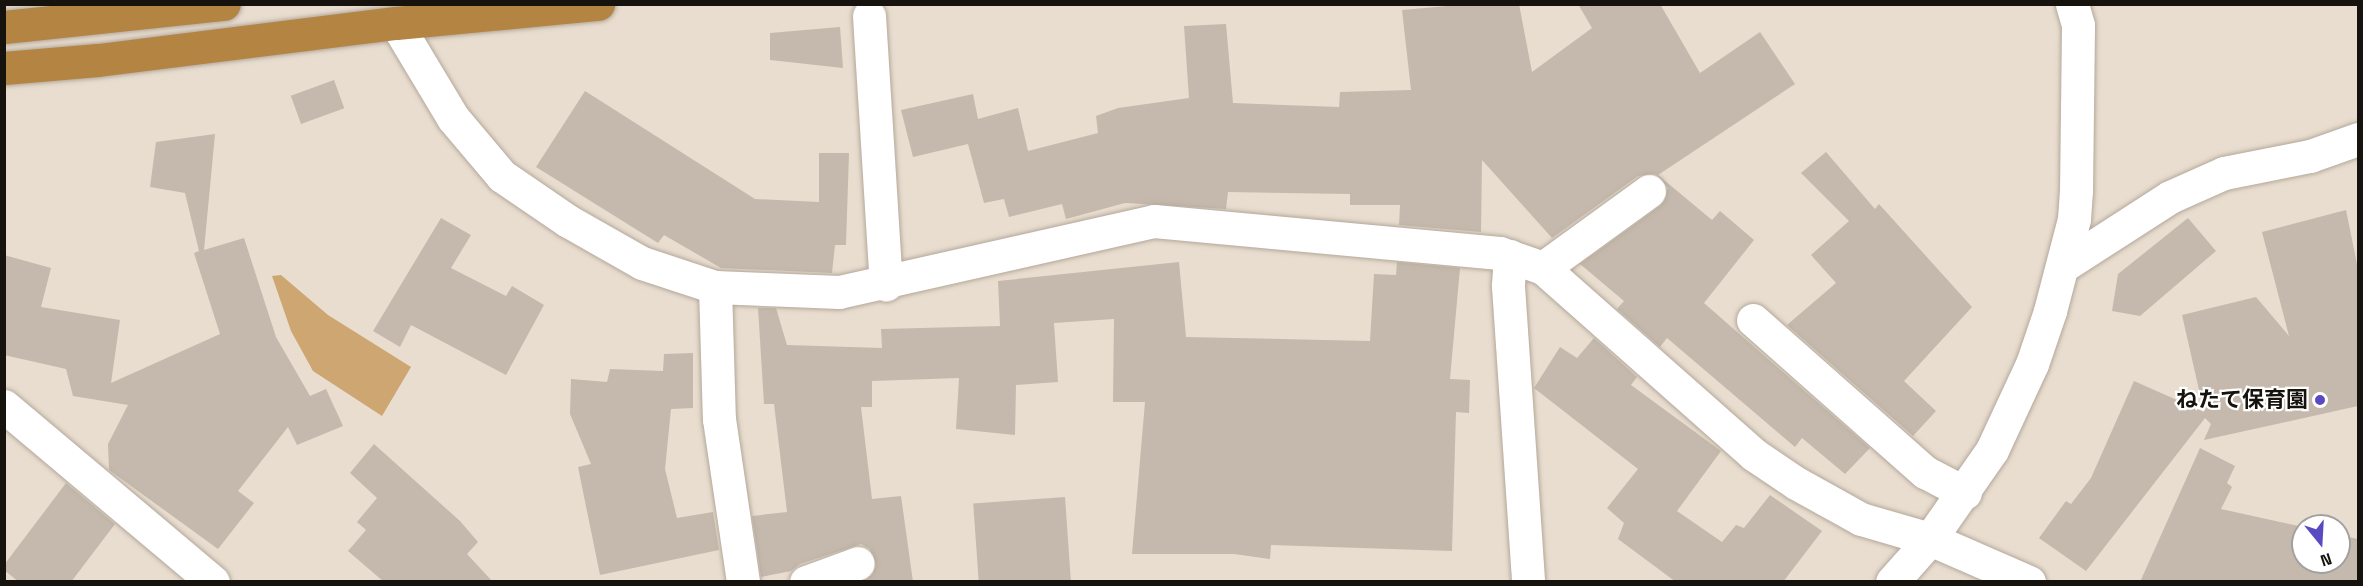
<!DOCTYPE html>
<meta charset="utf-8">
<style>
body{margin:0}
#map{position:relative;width:2363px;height:586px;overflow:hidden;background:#e9ddcf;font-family:"Space Grotesk","Noto Sans JP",sans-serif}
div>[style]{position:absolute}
.green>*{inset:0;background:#cea672}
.building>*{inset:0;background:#c4b9ac;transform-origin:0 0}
.roads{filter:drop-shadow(0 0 2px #b3a89b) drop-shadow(0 0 2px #b3a89b)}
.minor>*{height:33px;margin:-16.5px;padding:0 16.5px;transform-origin:16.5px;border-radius:16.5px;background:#fff}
.highway>*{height:33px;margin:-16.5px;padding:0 16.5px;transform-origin:16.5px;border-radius:16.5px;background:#b48442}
.dots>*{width:16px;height:16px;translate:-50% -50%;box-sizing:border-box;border:3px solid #fff;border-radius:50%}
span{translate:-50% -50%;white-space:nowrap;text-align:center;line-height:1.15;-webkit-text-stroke:4.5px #fff;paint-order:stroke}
.poi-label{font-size:22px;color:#16130e;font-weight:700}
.right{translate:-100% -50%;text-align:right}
.frame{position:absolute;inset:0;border:6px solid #16130e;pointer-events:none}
.north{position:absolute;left:2291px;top:514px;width:60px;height:60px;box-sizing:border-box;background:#fff;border:2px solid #a2a19f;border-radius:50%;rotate:162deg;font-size:16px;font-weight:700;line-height:24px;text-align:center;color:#16130e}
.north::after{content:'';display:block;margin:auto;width:21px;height:27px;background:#594ac2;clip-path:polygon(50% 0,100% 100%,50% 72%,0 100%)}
</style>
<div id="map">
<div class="green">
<i style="clip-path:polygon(281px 275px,328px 315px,411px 367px,382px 416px,313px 371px,291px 331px,272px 276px)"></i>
</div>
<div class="building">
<i style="clip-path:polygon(1470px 4px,1519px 4px,1532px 72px,1592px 28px,1578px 4px,1660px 4px,1700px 73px,1760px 32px,1795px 84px,1658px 175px,1712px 220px,1720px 211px,1754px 240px,1704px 303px,1870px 448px,1845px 474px,1802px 438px,1795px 447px,1667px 338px,1660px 347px,1617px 309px,1624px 301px,1580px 264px,1660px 206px,1668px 188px,1656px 174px,1638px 176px,1552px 238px,1482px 160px,1481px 232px,1399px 225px,1400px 205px,1350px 205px,1350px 194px,1228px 192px,1226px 209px,1125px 203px,1066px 219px,1062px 204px,1009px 217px,1004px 199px,984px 203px,968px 144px,913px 157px,901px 110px,973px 94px,978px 119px,1018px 108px,1028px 151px,1098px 133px,1096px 116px,1118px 108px,1189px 98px,1184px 26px,1226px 24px,1233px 103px,1339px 107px,1340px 92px,1411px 90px,1402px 10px)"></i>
<i style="clip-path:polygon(840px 27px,843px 68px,770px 60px,770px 33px)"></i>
<i style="left:334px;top:80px;width:30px;height:46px;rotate:70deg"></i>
<i style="clip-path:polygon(585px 91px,755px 199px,819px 202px,819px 153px,849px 153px,846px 245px,835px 245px,832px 273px,721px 268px,664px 235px,658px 243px,536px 167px)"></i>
<i style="clip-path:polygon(215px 134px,204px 250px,244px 238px,276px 337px,310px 396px,326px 389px,343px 426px,297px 445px,288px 427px,238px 491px,254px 503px,218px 549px,109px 470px,108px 444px,128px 405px,73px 396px,66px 369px,4px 355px,4px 255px,51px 268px,41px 307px,120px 320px,111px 383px,220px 334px,194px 253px,199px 251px,185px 193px,150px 187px,156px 142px)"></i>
<i style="clip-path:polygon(1826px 152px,1875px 209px,1879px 204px,1972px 307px,1904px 381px,1936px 411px,1913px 436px,1787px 325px,1836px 283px,1811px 255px,1849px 221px,1801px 173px)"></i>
<i style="clip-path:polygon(2346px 210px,2358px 269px,2358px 406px,2204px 440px,2211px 424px,2205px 418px,2086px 571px,2039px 538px,2066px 501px,2071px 504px,2091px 478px,2134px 381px,2204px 412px,2182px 315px,2256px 297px,2289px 336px,2262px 232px)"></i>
<i style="clip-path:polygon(441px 218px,471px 235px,451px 268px,506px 296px,512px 286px,544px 305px,506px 375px,411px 325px,400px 347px,373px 331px)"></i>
<i style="clip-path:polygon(2188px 218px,2216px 251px,2140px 316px,2112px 311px,2118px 274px)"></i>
<i style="clip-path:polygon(1179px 262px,1186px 337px,1370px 341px,1374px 274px,1396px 275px,1397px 262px,1460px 268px,1450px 379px,1470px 380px,1469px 413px,1456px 412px,1452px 551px,1271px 545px,1270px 559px,1234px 554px,1132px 554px,1145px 402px,1113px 402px,1114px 319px,1054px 323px,1058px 382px,1016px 385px,1015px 435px,956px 429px,959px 378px,872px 381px,872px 407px,861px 407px,872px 499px,901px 496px,913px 582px,862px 582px,872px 575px,876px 566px,870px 549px,861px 544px,800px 564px,791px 571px,761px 577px,752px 516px,787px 512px,774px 404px,764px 404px,758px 308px,776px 308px,787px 345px,882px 348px,881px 329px,1000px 326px,998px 281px)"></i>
<i style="clip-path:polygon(1594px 338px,1637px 377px,1631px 385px,1721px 451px,1677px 511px,1722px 542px,1736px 525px,1744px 528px,1770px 495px,1822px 531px,1783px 582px,1676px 582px,1618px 539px,1624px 523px,1607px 508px,1638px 469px,1534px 388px,1560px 347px,1577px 358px)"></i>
<i style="clip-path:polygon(693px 353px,693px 408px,671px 409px,665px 469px,677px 518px,713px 512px,719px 550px,600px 575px,578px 467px,591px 464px,570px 414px,571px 379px,607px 382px,610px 369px,663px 371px,664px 354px)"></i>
<i style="clip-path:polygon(374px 444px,460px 521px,478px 542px,467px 554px,493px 582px,384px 582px,348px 551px,366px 530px,357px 522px,377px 498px,350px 473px)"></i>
<i style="clip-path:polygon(2200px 448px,2235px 466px,2227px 483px,2232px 487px,2221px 509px,2303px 527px,2303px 562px,2339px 562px,2339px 535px,2358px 539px,2358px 582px,2140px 582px)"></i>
<i style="clip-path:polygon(66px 483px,115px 524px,71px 582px,19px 582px,4px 570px,4px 565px)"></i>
<i style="left:1065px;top:497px;width:85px;height:92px;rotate:86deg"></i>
</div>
<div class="roads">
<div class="minor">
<i style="left:869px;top:16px;width:269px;rotate:86.4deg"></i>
<i style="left:396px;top:23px;width:111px;rotate:59deg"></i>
<i style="left:453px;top:118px;width:76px;rotate:49.8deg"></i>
<i style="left:502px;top:176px;width:80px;rotate:34.3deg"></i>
<i style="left:568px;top:221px;width:85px;rotate:29.6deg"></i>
<i style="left:642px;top:263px;width:77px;rotate:18.2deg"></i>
<i style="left:715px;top:287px;width:124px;rotate:2.3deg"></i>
<i style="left:839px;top:292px;width:323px;rotate:-12.7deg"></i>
<i style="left:1154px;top:221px;width:347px;rotate:5.3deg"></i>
<i style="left:1500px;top:253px;width:46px;rotate:19.2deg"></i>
<i style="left:1543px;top:268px;width:281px;rotate:41.5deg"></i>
<i style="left:1753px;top:454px;width:52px;rotate:34deg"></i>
<i style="left:1796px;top:483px;width:74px;rotate:29deg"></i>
<i style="left:1861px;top:519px;width:72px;rotate:16.2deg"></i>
<i style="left:1930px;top:539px;width:108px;rotate:23.5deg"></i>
<i style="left:1510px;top:256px;width:30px;rotate:94deg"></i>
<i style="left:1508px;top:286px;width:297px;rotate:86.1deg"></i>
<i style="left:2063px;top:266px;width:127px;rotate:-32.8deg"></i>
<i style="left:2170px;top:197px;width:59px;rotate:-24deg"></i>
<i style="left:2224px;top:173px;width:88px;rotate:-11.2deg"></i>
<i style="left:2310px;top:156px;width:51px;rotate:-19.5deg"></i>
<i style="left:1543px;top:268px;width:131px;rotate:-36deg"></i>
<i style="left:715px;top:287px;width:132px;rotate:88.3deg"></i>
<i style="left:719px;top:419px;width:165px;rotate:81.6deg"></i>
<i style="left:1753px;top:320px;width:230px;rotate:41.5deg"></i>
<i style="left:1925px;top:472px;width:45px;rotate:27.7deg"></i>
<i style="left:4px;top:406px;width:273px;rotate:40.1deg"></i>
<i style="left:806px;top:582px;width:55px;rotate:-20.1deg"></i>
<i style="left:1892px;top:582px;width:57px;rotate:-48.5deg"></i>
<i style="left:1930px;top:539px;width:108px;rotate:-55.1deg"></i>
<i style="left:1992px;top:450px;width:95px;rotate:-65.1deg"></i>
<i style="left:2032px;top:364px;width:56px;rotate:-71.2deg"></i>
<i style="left:2050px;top:311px;width:95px;rotate:-75.4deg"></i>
<i style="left:2074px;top:219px;width:28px;rotate:-86deg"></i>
<i style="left:2076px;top:191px;width:166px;rotate:-89.3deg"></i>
<i style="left:2078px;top:25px;width:22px;rotate:-106deg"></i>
</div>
<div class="highway">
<i style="left:4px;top:27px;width:221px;rotate:-6deg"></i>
<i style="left:4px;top:68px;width:94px;rotate:-4.9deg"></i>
<i style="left:98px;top:60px;width:300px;rotate:-7.1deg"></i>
<i style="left:396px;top:23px;width:203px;rotate:-5.4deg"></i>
</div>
</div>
<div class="dots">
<i style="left:2320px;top:400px;background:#594ac2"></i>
</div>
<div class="poi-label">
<span class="right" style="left:2308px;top:400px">ねたて保育園</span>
</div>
<div class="frame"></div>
<div class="north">N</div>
</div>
